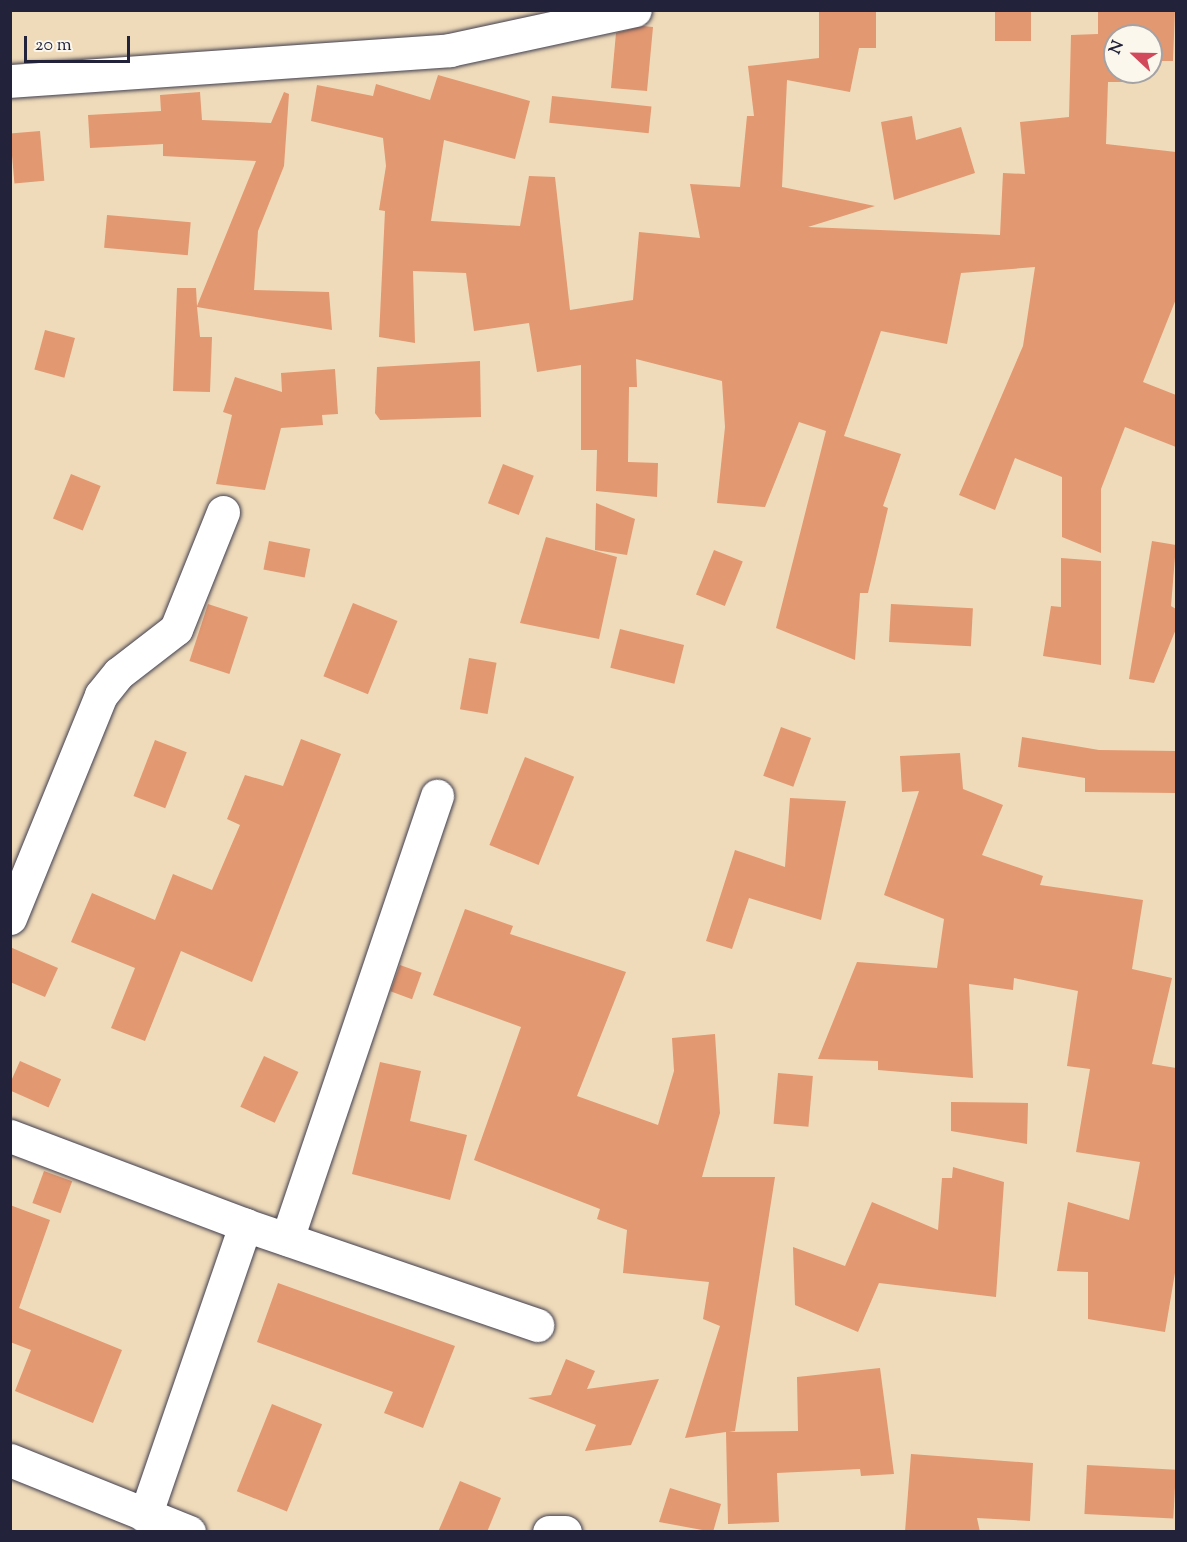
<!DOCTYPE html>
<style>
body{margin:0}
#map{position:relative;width:1187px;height:1542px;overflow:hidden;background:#efdbba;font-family:"Sorts Mill Goudy",serif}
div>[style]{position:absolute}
.building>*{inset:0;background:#e29871;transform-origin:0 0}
.roads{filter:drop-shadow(0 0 2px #413e4e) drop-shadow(0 0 2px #413e4e)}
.minor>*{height:33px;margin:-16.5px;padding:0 16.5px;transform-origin:16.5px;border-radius:16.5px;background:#fff}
span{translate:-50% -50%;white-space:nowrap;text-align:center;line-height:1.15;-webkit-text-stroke:4.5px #fbf7ec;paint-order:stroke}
.frame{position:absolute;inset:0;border:12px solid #22223b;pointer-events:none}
.north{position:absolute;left:1103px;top:24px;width:60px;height:60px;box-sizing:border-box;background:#fbf7ec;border:2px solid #a4a2a5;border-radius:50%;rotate:292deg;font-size:16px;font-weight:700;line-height:24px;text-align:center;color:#22223b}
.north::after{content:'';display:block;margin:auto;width:21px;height:27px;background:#d1495b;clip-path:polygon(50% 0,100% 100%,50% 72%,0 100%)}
.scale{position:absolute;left:24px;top:36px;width:106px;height:27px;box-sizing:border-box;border:3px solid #22223b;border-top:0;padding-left:8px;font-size:18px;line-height:21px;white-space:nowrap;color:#22223b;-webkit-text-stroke:4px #fbf7ec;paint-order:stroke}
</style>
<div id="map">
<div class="building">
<i style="clip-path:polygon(819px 10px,876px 10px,876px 48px,859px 48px,850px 92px,787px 80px,782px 187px,875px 206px,808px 227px,1000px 235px,1003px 173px,1025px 174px,1020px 122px,1069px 117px,1071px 35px,1098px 34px,1098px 10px,1175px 10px,1173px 61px,1151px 61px,1151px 36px,1115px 36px,1115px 72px,1124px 72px,1125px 82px,1108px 82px,1106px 144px,1176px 152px,1176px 299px,1143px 382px,1176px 395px,1176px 447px,1125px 427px,1101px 489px,1101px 553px,1062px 537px,1062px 477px,1015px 458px,995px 510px,959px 495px,1023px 346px,1035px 267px,961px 273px,947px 344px,881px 331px,844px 436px,901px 454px,883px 506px,888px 508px,868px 593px,860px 593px,855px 660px,776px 628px,826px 431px,799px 422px,765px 507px,717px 503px,725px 427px,722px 381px,636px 359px,637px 387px,629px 387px,628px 462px,658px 463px,657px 497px,596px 491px,597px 450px,581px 450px,581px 365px,537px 372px,529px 323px,474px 331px,466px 273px,413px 271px,415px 343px,379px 337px,385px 211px,379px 210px,386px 166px,383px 138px,311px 121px,317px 85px,373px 96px,376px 84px,430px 100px,438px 75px,530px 101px,515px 159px,444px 140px,431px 221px,520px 226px,529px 176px,555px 177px,570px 310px,633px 300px,639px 232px,700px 238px,690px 184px,740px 187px,747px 116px,754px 116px,748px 66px,819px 58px)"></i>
<i style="left:995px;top:10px;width:36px;height:31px"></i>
<i style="clip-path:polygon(643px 26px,653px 27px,647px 91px,611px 88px,616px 33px)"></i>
<i style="clip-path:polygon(200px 92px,202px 120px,271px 123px,284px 92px,289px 94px,284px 166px,258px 231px,254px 290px,329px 292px,332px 330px,197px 307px,200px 337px,212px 337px,210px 392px,173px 391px,177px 288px,196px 288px,197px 306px,256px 161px,163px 156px,163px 144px,90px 148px,88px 115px,161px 111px,160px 95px)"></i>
<i style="left:552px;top:96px;width:100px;height:27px;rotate:6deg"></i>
<i style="clip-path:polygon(912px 116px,916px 140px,961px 127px,975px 173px,894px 200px,881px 122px)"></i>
<i style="left:40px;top:131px;width:50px;height:30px;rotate:85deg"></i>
<i style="left:107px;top:215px;width:84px;height:33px;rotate:5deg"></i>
<i style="left:45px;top:330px;width:31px;height:41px;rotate:15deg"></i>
<i style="clip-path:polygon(480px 361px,481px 417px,380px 420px,375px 413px,377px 367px)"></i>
<i style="clip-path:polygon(335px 369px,338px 414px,322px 415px,323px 425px,281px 428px,265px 490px,216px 484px,232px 415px,223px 412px,235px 377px,282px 392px,281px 373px)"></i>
<i style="left:503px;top:464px;width:33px;height:42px;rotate:21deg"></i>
<i style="left:71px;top:474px;width:32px;height:48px;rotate:22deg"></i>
<i style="clip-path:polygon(596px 503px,635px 519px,627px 555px,595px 550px)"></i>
<i style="clip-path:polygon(546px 537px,617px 557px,599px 639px,520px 623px)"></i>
<i style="left:269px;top:541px;width:42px;height:29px;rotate:11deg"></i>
<i style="clip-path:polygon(1152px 541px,1176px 545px,1171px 606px,1176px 609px,1176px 629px,1154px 683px,1129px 679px)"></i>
<i style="left:714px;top:550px;width:31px;height:48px;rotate:22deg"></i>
<i style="clip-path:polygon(1061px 558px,1101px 561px,1101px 665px,1043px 656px,1051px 606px,1061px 607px)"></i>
<i style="left:353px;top:603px;width:48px;height:79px;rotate:22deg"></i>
<i style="left:208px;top:604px;width:42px;height:60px;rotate:18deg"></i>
<i style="left:891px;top:604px;width:82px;height:38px;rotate:3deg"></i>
<i style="left:620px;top:629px;width:66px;height:40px;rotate:14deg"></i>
<i style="left:469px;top:658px;width:28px;height:52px;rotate:10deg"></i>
<i style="left:781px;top:727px;width:32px;height:52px;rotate:20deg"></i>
<i style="clip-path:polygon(1022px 737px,1099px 750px,1176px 751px,1176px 793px,1085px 792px,1085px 778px,1018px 767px)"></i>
<i style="clip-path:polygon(301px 739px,341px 754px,252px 982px,181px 951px,145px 1041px,111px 1028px,135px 968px,71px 942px,92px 893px,155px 920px,173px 874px,212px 890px,240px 825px,227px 819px,245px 775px,283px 786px)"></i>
<i style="left:155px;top:740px;width:34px;height:60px;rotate:21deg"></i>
<i style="clip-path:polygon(960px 753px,963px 789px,1003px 805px,982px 855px,1043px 876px,1040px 885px,1143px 900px,1132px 969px,1172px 978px,1152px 1064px,1176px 1068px,1176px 1267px,1165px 1332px,1088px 1319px,1088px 1272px,1057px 1271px,1068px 1202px,1129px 1220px,1140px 1162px,1076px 1152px,1090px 1069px,1067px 1066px,1078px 991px,1014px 978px,1013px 990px,969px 984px,973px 1078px,878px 1070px,878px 1061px,818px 1059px,857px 962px,937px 968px,944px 919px,884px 895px,919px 791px,902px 792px,900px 756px)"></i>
<i style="left:525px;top:757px;width:53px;height:95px;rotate:22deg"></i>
<i style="clip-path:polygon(790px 798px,846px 801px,821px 920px,749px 898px,732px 949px,706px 941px,735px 850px,785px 867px)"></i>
<i style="clip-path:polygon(465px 909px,513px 926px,510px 934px,626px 972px,577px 1096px,658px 1125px,674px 1071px,672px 1038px,715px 1034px,720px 1113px,702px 1177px,775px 1177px,735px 1431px,729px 1432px,798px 1431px,797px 1377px,880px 1368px,894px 1474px,861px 1476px,860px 1469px,777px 1473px,779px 1522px,728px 1524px,726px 1432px,685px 1438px,720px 1326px,703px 1319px,709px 1282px,623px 1273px,627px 1230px,597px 1219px,600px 1209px,474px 1160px,521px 1027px,433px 995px)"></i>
<i style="clip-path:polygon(10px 947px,58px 968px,45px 997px,10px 982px)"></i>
<i style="left:400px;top:965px;width:23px;height:28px;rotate:20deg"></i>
<i style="left:264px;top:1056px;width:38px;height:56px;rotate:25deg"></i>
<i style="left:20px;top:1061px;width:45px;height:31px;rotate:24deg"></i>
<i style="clip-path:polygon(380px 1062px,421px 1071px,410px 1121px,467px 1135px,450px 1200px,352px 1174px)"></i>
<i style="left:778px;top:1073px;width:35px;height:51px;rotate:5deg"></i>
<i style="clip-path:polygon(951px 1102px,1028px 1103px,1027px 1144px,951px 1131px)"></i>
<i style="clip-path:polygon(953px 1167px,1004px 1182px,996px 1297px,879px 1283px,858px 1332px,795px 1305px,793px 1247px,845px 1266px,872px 1202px,938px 1230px,942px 1178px,952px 1178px)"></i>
<i style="left:44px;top:1171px;width:30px;height:34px;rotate:20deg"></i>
<i style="clip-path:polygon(10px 1205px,50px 1220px,19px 1308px,122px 1350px,93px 1423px,15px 1391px,31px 1350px,10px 1342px)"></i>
<i style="clip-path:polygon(278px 1283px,455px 1346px,423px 1428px,384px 1413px,393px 1392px,257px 1342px)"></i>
<i style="clip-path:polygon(566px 1359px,595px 1371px,587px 1389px,659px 1379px,631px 1445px,585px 1451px,596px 1425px,528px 1398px,551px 1395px)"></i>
<i style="left:272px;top:1404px;width:54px;height:94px;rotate:22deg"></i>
<i style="clip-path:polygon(911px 1454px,1033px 1463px,1030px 1521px,977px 1518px,980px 1532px,905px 1532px)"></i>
<i style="left:1087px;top:1465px;width:89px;height:49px;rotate:3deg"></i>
<i style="clip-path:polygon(460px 1481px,501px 1498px,487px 1532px,438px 1532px)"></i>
<i style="clip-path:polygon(670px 1488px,721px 1504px,713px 1532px,659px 1522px)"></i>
</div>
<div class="roads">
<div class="minor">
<i style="left:10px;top:81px;width:441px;rotate:-4deg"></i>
<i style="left:450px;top:50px;width:189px;rotate:-12.2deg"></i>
<i style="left:10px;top:918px;width:241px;rotate:-67.8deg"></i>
<i style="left:101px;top:695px;width:28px;rotate:-51deg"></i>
<i style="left:119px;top:673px;width:72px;rotate:-37.7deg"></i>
<i style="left:176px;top:629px;width:126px;rotate:-68.1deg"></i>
<i style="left:10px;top:1136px;width:251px;rotate:20.7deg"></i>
<i style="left:245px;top:1225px;width:309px;rotate:18.9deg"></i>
<i style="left:287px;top:1239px;width:468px;rotate:-71.3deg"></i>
<i style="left:10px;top:1460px;width:193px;rotate:21.9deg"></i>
<i style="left:145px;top:1516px;width:308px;rotate:-71deg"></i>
<i style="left:549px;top:1532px;width:16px"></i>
</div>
</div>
<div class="frame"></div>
<div class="north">N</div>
<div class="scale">20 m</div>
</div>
